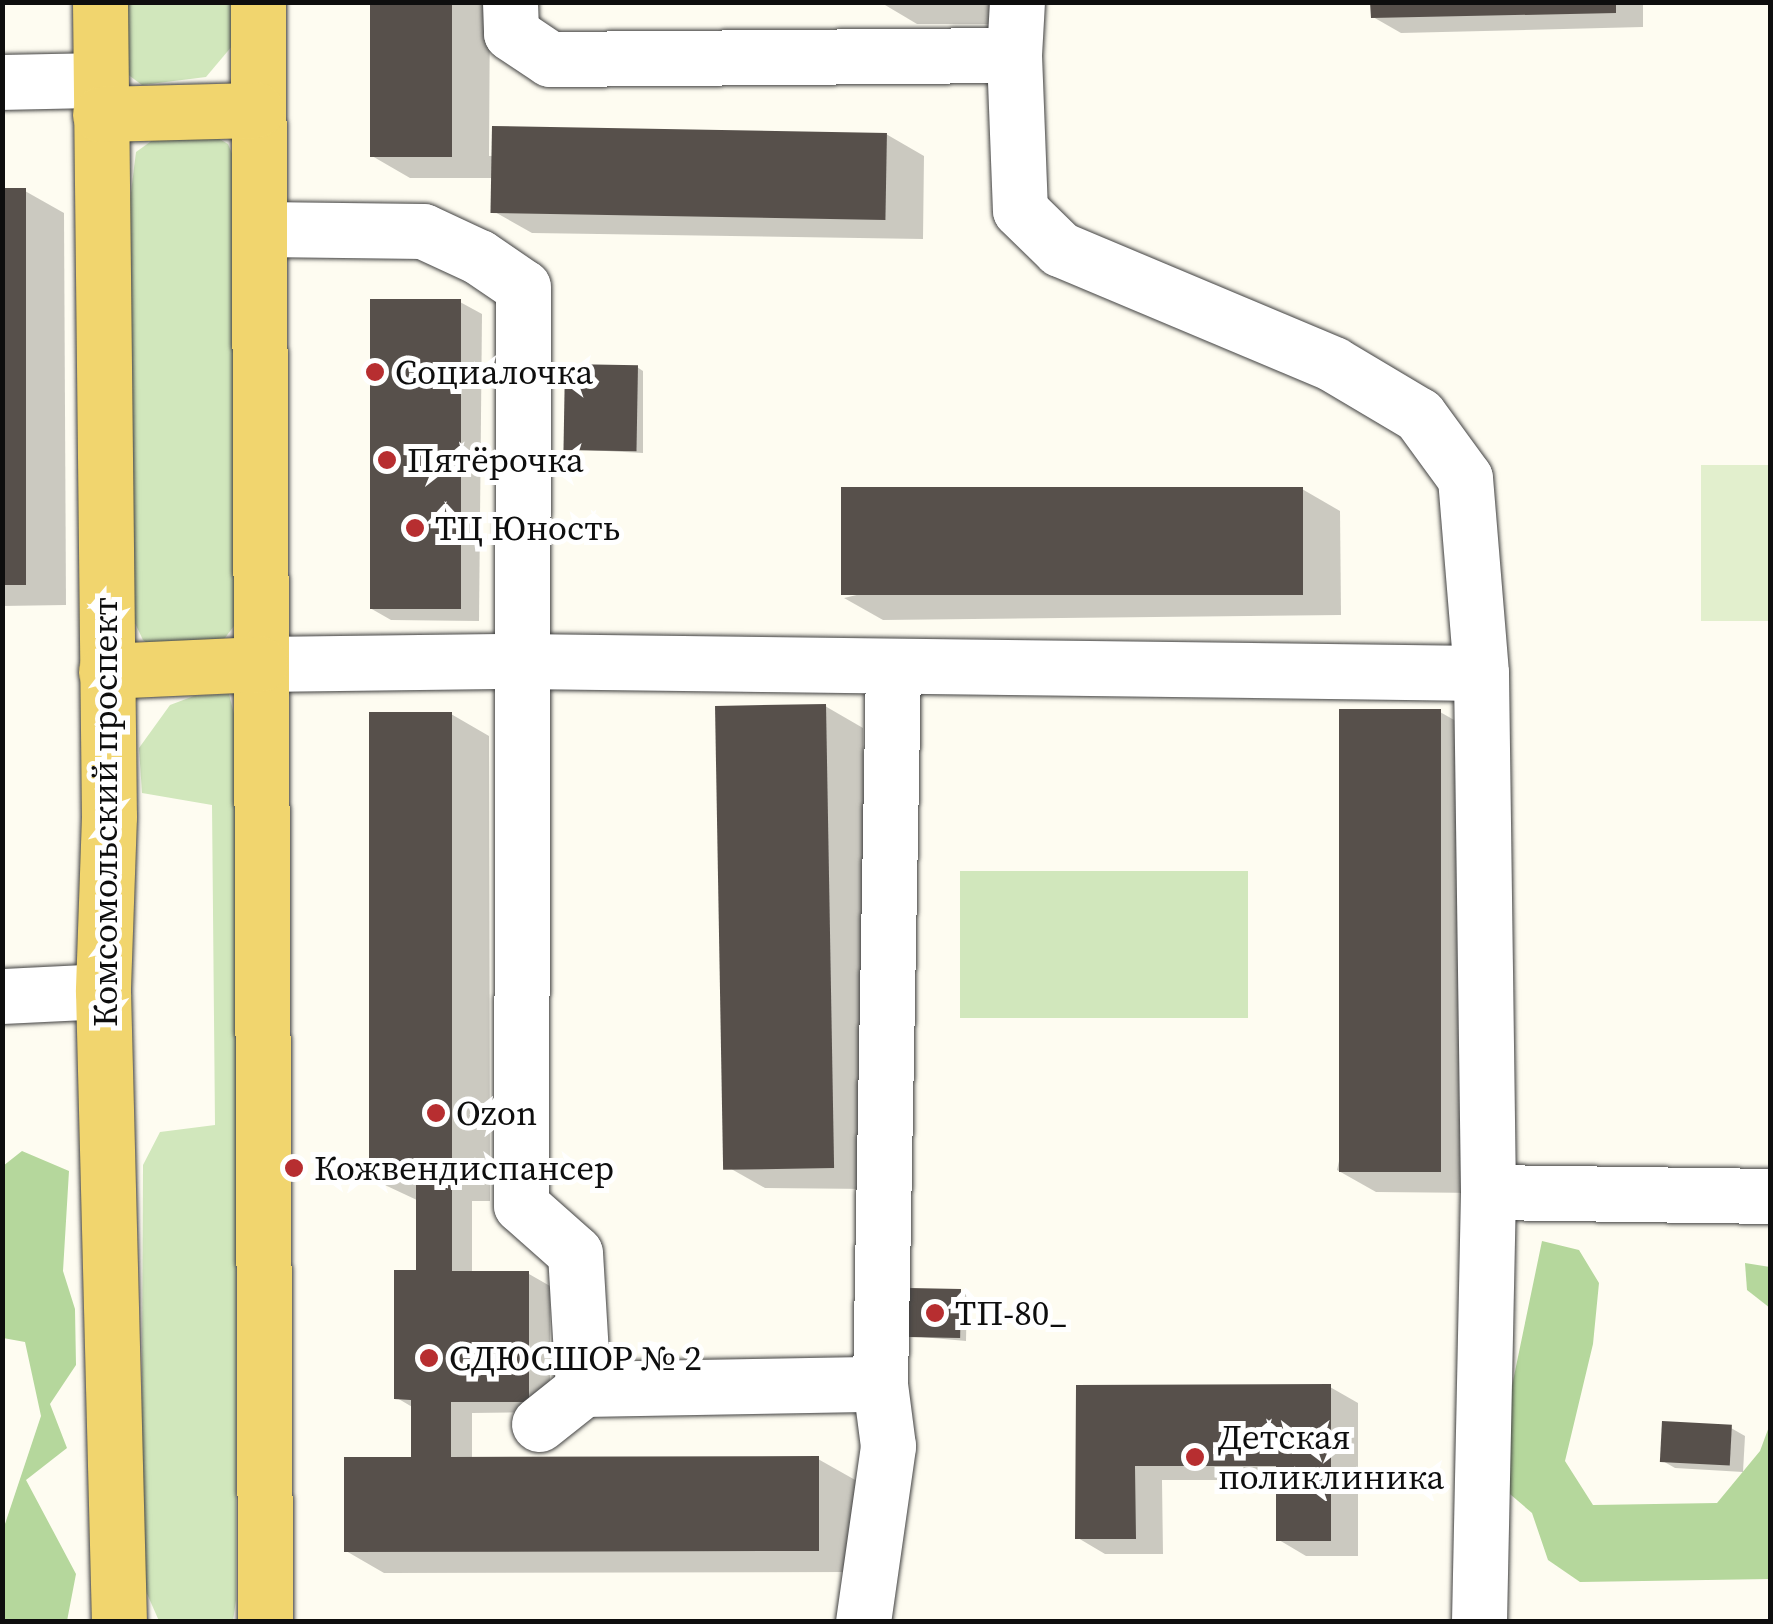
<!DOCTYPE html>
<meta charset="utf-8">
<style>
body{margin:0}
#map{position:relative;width:1773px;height:1624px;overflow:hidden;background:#fefcf1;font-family:"Source Serif 4",serif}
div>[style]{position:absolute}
.green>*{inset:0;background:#d1e7bc;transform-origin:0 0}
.forest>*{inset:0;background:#b5d79c}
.pitch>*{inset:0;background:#e2efcd;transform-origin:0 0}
.shadow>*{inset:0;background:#0003}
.building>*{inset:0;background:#57504b;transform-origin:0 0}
.roads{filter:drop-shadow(0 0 2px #414141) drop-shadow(0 0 2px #414141)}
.minor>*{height:55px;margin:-27.5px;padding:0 27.5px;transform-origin:27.5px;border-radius:27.5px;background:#fff}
.major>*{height:55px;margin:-27.5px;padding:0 27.5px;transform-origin:27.5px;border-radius:27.5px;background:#f1d56e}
.dots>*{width:28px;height:28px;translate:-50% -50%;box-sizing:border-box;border:5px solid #fff;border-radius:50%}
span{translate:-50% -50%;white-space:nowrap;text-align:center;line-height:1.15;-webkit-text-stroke:10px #fff;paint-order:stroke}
.poi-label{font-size:35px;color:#0e0e0e}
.left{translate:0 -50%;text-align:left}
.street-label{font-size:35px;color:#0e0e0e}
.frame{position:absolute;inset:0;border:5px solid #0e0e0e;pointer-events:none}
</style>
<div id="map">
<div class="green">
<i style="clip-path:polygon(124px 3px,238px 3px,238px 39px,206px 77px,142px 85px,123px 71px)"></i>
<i style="clip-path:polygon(211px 134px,228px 144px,235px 161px,234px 626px,218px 647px,161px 654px,143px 640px,134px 621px,127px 225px,136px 152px,157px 137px)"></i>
<i style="clip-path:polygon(229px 694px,237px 726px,236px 1600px,233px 1621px,159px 1621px,141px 1580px,143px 1165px,160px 1132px,215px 1125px,212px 805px,142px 793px,139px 748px,170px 705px,194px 696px)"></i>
<i style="left:960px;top:871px;width:288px;height:147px"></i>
</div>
<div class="forest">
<i style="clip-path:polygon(22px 1151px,69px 1171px,63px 1271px,75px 1309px,76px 1365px,50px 1404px,67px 1448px,26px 1480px,76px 1574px,67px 1621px,3px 1621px,3px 1530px,41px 1416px,25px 1342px,3px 1338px,3px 1166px)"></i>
<i style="clip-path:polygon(1542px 1241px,1579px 1250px,1599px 1283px,1593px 1344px,1565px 1461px,1593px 1505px,1717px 1503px,1760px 1451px,1770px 1424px,1770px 1579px,1580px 1582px,1548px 1560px,1532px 1513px,1504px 1489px,1502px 1434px)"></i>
<i style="clip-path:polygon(1745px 1263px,1770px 1267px,1770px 1308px,1747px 1290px)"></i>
</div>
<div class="pitch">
<i style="left:1701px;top:465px;width:69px;height:156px"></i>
</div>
<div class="shadow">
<i style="clip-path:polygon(372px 2px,490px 2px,489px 156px,886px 134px,924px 156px,923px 239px,532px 233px,493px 211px,494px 178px,410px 178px,372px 156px)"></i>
<i style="clip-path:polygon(880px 2px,1000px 2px,1000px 24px,917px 24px)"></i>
<i style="clip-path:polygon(1373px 2px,1643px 2px,1643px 27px,1401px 33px,1373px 17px)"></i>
<i style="clip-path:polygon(2px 191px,25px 191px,64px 213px,66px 605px,2px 606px)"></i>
<i style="clip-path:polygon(460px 302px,482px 314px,479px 621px,391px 620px,370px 608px)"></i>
<i style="clip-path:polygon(637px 367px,643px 371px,643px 453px,568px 449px)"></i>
<i style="clip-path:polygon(1302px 489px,1340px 511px,1341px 615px,883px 620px,844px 598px)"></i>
<i style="clip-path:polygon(825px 706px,863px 728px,869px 1189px,765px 1188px,726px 1166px)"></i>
<i style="clip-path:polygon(1440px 712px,1479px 734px,1481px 1193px,1376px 1192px,1337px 1170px)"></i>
<i style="clip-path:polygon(451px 714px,489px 736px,490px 1201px,472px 1201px,472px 1274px,529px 1274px,550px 1286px,550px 1412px,472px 1413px,472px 1459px,818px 1459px,857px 1481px,857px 1572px,384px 1573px,346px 1551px,421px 1460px,414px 1408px,397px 1398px,418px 1272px,419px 1201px,372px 1179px)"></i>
<i style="clip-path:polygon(961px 1292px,967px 1295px,966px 1341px,910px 1336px)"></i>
<i style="clip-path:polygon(1330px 1387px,1358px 1403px,1358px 1556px,1306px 1556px,1279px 1540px,1279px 1480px,1162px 1480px,1163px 1554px,1105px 1554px,1078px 1538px,1078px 1388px)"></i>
<i style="clip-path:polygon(1731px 1428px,1745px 1436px,1743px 1472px,1675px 1468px,1661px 1460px)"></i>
</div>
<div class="building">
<i style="left:370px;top:2px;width:82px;height:155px"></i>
<i style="clip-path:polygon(1370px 2px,1616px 2px,1616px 13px,1371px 18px)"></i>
<i style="left:492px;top:126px;width:395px;height:87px;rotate:1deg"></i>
<i style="left:2px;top:188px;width:24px;height:397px"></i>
<i style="left:370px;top:299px;width:91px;height:310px"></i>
<i style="left:565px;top:364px;width:73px;height:86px;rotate:1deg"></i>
<i style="left:1303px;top:487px;width:108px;height:462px;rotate:90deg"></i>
<i style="left:826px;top:704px;width:464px;height:111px;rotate:89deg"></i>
<i style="left:1441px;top:709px;width:463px;height:102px;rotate:90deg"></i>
<i style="clip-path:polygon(369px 712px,452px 712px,452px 1271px,529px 1271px,529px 1402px,451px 1402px,451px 1457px,819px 1456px,819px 1551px,344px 1552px,344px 1457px,411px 1457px,411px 1400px,394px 1399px,394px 1270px,416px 1270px,416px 1180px,369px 1180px)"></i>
<i style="left:909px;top:1288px;width:52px;height:49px;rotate:1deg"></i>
<i style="clip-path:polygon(1331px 1384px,1331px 1541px,1276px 1541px,1276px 1466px,1135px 1466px,1136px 1539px,1075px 1539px,1076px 1385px)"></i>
<i style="left:1662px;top:1421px;width:70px;height:41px;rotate:3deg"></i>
</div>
<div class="roads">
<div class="minor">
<i style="left:510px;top:2px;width:31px;rotate:88deg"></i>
<i style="left:511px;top:33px;width:47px;rotate:33.7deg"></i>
<i style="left:550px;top:59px;width:464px;rotate:-0.5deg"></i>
<i style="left:1014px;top:55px;width:53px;rotate:-86.8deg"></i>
<i style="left:1014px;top:55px;width:155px;rotate:87.8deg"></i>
<i style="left:1020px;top:210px;width:56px;rotate:44.3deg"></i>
<i style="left:1060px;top:249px;width:296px;rotate:22.8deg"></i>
<i style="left:1333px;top:364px;width:100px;rotate:30.7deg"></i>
<i style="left:1419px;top:415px;width:78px;rotate:53.9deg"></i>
<i style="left:1465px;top:478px;width:196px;rotate:85.3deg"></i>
<i style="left:1481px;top:673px;width:519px;rotate:89.23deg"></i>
<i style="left:1488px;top:1192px;width:430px;rotate:91.2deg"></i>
<i style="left:2px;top:82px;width:98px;rotate:-1.2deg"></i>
<i style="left:262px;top:229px;width:161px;rotate:0.7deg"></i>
<i style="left:423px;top:231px;width:62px;rotate:24.9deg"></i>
<i style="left:479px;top:257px;width:53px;rotate:34.3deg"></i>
<i style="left:523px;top:287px;width:918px;rotate:90.12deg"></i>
<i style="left:521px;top:1205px;width:72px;rotate:41.6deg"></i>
<i style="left:575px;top:1253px;width:136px;rotate:86.6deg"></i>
<i style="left:260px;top:664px;width:259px;rotate:-0.7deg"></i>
<i style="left:519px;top:661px;width:962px;rotate:0.71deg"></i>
<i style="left:2px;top:996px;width:101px;rotate:-2.8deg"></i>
<i style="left:1488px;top:1192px;width:282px;rotate:0.8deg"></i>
<i style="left:539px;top:1424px;width:56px;rotate:-38.5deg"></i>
<i style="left:583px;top:1389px;width:297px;rotate:-1deg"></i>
<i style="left:863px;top:1622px;width:178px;rotate:-81.9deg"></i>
<i style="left:888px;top:1446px;width:63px;rotate:-97.4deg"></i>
<i style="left:880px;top:1384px;width:714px;rotate:-88.96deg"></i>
</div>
<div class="major">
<i style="left:100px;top:2px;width:814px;rotate:89.37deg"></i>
<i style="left:109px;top:816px;width:175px;rotate:92deg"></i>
<i style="left:103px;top:991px;width:631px;rotate:88.55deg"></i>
<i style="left:258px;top:2px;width:1620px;rotate:89.75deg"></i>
<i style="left:100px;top:114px;width:156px;rotate:-1.5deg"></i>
<i style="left:106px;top:671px;width:154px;rotate:-2.6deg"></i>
</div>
</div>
<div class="dots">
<i style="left:375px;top:372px;background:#b72e30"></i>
<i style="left:387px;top:460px;background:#b72e30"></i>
<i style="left:415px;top:528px;background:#b72e30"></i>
<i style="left:436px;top:1113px;background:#b72e30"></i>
<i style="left:294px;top:1168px;background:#b72e30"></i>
<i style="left:935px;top:1313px;background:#b72e30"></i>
<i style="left:429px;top:1358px;background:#b72e30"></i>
<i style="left:1195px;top:1457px;background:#b72e30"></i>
</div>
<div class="poi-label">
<span class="left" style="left:395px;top:372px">Социалочка</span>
<span class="left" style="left:407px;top:460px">Пятёрочка</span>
<span class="left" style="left:435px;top:528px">ТЦ Юность</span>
<span class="left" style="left:456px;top:1113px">Ozon</span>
<span class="left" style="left:314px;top:1168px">Кожвендиспансер</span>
<span class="left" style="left:955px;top:1313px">ТП-80_</span>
<span class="left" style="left:449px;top:1358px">СДЮСШОР № 2</span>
<span class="left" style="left:1218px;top:1457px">Детская<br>поликлиника</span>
</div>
<div class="street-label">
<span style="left:105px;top:812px;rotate:-90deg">Комсомольский проспект</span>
</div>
<div class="frame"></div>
</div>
